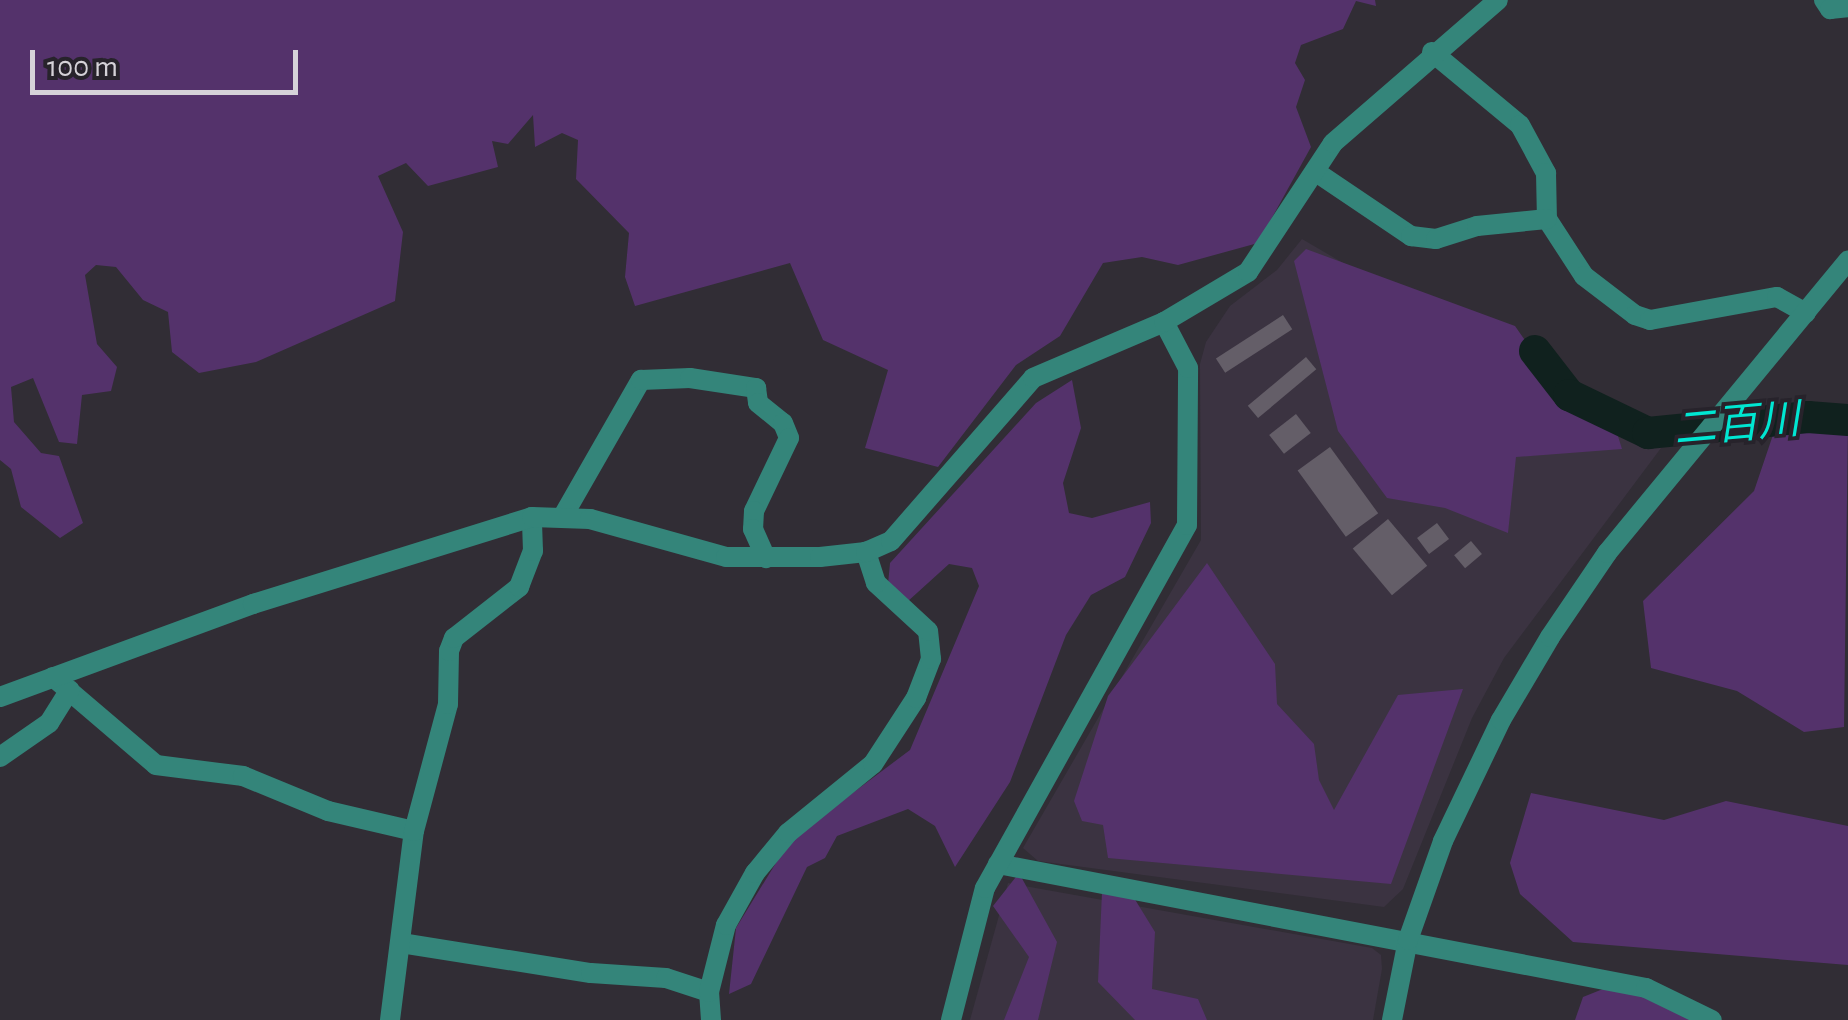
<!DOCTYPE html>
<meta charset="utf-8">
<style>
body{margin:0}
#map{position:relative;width:1848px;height:1020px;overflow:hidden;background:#312d35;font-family:"Alegreya Sans","Noto Sans JP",sans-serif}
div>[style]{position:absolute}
.built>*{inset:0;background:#3b3341}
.green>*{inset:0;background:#54326b}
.river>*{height:32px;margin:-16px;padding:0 16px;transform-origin:16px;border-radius:16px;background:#10211e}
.building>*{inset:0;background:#645e68;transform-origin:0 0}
.minor>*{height:20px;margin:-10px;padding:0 10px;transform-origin:10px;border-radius:10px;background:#34857a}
.tertiary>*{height:20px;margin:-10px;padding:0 10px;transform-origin:10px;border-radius:10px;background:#34857a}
span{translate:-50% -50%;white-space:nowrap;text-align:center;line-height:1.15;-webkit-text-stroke:8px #27232b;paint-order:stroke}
.water-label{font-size:42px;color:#00e7d2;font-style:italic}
.scale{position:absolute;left:30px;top:50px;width:268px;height:45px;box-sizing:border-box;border:5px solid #d5d2d8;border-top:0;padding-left:12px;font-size:30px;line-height:35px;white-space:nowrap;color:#d5d2d8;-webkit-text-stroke:8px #27232b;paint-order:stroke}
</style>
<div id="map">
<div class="built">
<i style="clip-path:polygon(1302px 239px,1643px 438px,1667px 440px,1504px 658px,1472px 718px,1403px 889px,1384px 907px,1038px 861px,1023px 848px,1201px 540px,1200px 364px,1206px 342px,1230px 306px,1277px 270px)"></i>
<i style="clip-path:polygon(1008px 883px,1372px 948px,1381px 955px,1382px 969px,1373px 1020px,970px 1020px)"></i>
</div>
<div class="green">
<i style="clip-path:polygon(0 0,1375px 0,1376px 6px,1356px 1px,1343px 29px,1301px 45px,1295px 63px,1305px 80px,1296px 107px,1311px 147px,1258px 243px,1178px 265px,1142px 257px,1103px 263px,1060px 336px,1016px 365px,938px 467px,865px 448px,888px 370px,823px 340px,790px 263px,635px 306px,625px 277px,629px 233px,576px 179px,578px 140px,562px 133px,535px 147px,533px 115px,508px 144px,492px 141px,498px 167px,428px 186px,406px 163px,378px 176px,403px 232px,395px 301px,256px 362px,199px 373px,172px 352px,168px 312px,143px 300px,116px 267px,96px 265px,85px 275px,97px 344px,117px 367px,111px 391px,82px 395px,77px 444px,59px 442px,33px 378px,11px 387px,14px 422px,41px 453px,59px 456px,83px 523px,60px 538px,21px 507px,11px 469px,0 460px)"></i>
<i style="clip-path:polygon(1306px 249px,1515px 326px,1567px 401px,1617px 433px,1622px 449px,1516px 457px,1508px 533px,1445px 508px,1387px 498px,1338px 431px,1294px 261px)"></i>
<i style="clip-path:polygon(1072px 380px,1081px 428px,1063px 483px,1069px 513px,1092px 518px,1150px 502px,1151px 523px,1125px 577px,1091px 595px,1066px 635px,1010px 782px,955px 867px,935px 826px,908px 809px,837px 836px,825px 858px,807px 867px,751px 984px,729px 994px,736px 928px,790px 840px,910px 750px,979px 586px,972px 568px,949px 564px,907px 602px,888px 584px,890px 563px,1036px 403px)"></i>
<i style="clip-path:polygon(1778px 420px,1848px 422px,1844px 727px,1804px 732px,1737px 691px,1651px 668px,1643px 601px,1754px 491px)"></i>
<i style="clip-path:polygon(1207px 563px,1275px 664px,1277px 704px,1314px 744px,1319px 780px,1334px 810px,1398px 695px,1463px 689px,1391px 884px,1108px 858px,1103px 825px,1082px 821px,1074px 801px,1108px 696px)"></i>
<i style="clip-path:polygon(1531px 793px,1664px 820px,1726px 801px,1848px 826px,1848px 965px,1573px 942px,1520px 894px,1510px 863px)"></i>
<i style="clip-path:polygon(1019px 873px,1057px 942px,1038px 1020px,1004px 1020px,1029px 957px,993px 906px)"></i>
<i style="clip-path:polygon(1102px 892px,1131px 893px,1155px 932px,1152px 989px,1198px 999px,1207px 1020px,1135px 1020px,1098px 982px)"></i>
<i style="clip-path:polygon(1603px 989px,1642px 993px,1698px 1020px,1575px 1020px,1583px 997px)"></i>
</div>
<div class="river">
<i style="left:1535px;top:351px;width:56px;rotate:52.3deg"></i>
<i style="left:1569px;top:395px;width:88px;rotate:25.7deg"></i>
<i style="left:1648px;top:433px;width:161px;rotate:-5.7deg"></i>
<i style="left:1808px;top:417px;width:40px;rotate:4.3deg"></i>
</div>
<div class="building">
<i style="left:1283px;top:315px;width:17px;height:80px;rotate:57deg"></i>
<i style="left:1306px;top:357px;width:16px;height:76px;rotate:50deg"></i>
<i style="left:1296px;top:414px;width:24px;height:34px;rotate:52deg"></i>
<i style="left:1330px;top:447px;width:82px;height:40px;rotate:54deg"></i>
<i style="left:1388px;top:519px;width:61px;height:46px;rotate:50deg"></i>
<i style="left:1437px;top:523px;width:20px;height:25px;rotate:53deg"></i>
<i style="left:1471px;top:541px;width:17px;height:22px;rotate:50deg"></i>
</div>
<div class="minor">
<i style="left:1824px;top:0;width:11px;rotate:56deg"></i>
<i style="left:1830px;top:9px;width:18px;rotate:-6deg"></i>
<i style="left:1432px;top:52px;width:114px;rotate:39.7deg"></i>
<i style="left:1520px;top:125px;width:55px;rotate:61.6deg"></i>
<i style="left:1546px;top:173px;width:46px;rotate:88.8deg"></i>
<i style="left:1547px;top:219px;width:68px;rotate:57deg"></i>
<i style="left:1584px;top:276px;width:64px;rotate:37.4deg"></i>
<i style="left:1635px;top:315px;width:16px;rotate:18deg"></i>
<i style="left:1650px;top:320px;width:129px;rotate:-10.3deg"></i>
<i style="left:1777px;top:297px;width:33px;rotate:29deg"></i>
<i style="left:1316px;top:172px;width:115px;rotate:34deg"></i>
<i style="left:1411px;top:236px;width:25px;rotate:7deg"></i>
<i style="left:1436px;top:239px;width:43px;rotate:-17.6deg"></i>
<i style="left:1477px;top:226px;width:70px;rotate:-5.7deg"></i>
<i style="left:563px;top:516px;width:157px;rotate:-60.2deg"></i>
<i style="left:641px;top:380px;width:49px;rotate:-2.3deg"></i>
<i style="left:690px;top:378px;width:67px;rotate:8.6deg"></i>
<i style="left:756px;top:388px;width:15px;rotate:82deg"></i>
<i style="left:758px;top:403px;width:32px;rotate:39deg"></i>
<i style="left:783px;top:423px;width:16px;rotate:68deg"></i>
<i style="left:789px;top:438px;width:81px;rotate:115.6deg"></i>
<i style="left:754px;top:511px;width:18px;rotate:93deg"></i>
<i style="left:753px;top:529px;width:32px;rotate:66deg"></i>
<i style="left:53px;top:677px;width:135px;rotate:40.5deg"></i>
<i style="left:156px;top:765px;width:88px;rotate:7.2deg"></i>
<i style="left:243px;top:776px;width:92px;rotate:22.4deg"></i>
<i style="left:328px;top:811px;width:88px;rotate:13.1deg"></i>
<i style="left:0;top:757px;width:60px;rotate:-34.8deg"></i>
<i style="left:49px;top:723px;width:39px;rotate:-58deg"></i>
<i style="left:998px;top:864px;width:660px;rotate:10.83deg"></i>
<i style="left:1646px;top:988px;width:73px;rotate:25.9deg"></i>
<i style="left:401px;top:943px;width:192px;rotate:9deg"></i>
<i style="left:591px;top:973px;width:75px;rotate:3.8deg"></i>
<i style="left:666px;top:978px;width:45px;rotate:18deg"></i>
<i style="left:390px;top:1020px;width:191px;rotate:-82.8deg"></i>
<i style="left:414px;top:831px;width:131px;rotate:-75deg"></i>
<i style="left:448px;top:704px;width:53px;rotate:-88.9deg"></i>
<i style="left:449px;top:651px;width:14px;rotate:-69deg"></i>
<i style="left:454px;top:638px;width:83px;rotate:-38.1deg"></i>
<i style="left:519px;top:587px;width:39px;rotate:-69deg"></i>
<i style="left:533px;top:551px;width:34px;rotate:-92deg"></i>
<i style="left:711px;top:1020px;width:28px;rotate:-94deg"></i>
<i style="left:709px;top:992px;width:69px;rotate:-75.8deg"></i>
<i style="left:726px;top:925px;width:60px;rotate:-60.9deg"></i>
<i style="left:755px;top:873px;width:52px;rotate:-50.5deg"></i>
<i style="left:788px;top:833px;width:109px;rotate:-39.1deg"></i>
<i style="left:873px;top:764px;width:79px;rotate:-56.9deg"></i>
<i style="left:916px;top:698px;width:42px;rotate:-69deg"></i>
<i style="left:931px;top:659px;width:28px;rotate:-96deg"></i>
<i style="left:928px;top:631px;width:71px;rotate:-137.3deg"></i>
<i style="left:876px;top:583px;width:33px;rotate:-108deg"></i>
<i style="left:951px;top:1020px;width:136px;rotate:-75.6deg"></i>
<i style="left:985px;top:888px;width:415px;rotate:-60.9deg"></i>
<i style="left:1187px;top:525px;width:157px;rotate:-89.6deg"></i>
<i style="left:1188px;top:368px;width:52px;rotate:-117.6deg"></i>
</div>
<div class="tertiary">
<i style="left:0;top:697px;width:270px;rotate:-20.2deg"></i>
<i style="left:253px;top:604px;width:292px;rotate:-17.3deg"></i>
<i style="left:532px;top:517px;width:58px;rotate:2deg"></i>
<i style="left:590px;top:519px;width:141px;rotate:15.6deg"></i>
<i style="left:726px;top:557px;width:94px"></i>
<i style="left:820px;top:557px;width:46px;rotate:-6.2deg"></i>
<i style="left:866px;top:552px;width:27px;rotate:-24deg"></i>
<i style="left:891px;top:541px;width:216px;rotate:-48.9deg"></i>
<i style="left:1033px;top:378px;width:142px;rotate:-23.1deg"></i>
<i style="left:1164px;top:322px;width:98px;rotate:-30.8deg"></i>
<i style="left:1248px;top:272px;width:154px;rotate:-56.6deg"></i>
<i style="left:1333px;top:143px;width:218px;rotate:-40.9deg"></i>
<i style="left:1392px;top:1020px;width:82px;rotate:-78.7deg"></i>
<i style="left:1408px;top:940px;width:105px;rotate:-70.5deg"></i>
<i style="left:1443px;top:841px;width:134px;rotate:-64.4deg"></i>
<i style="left:1501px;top:720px;width:96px;rotate:-59.4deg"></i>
<i style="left:1550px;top:637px;width:102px;rotate:-55.8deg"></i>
<i style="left:1607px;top:553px;width:379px;rotate:-50.5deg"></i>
</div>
<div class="water-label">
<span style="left:1737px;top:425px;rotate:-5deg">二百川</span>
</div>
<div class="scale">100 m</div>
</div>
